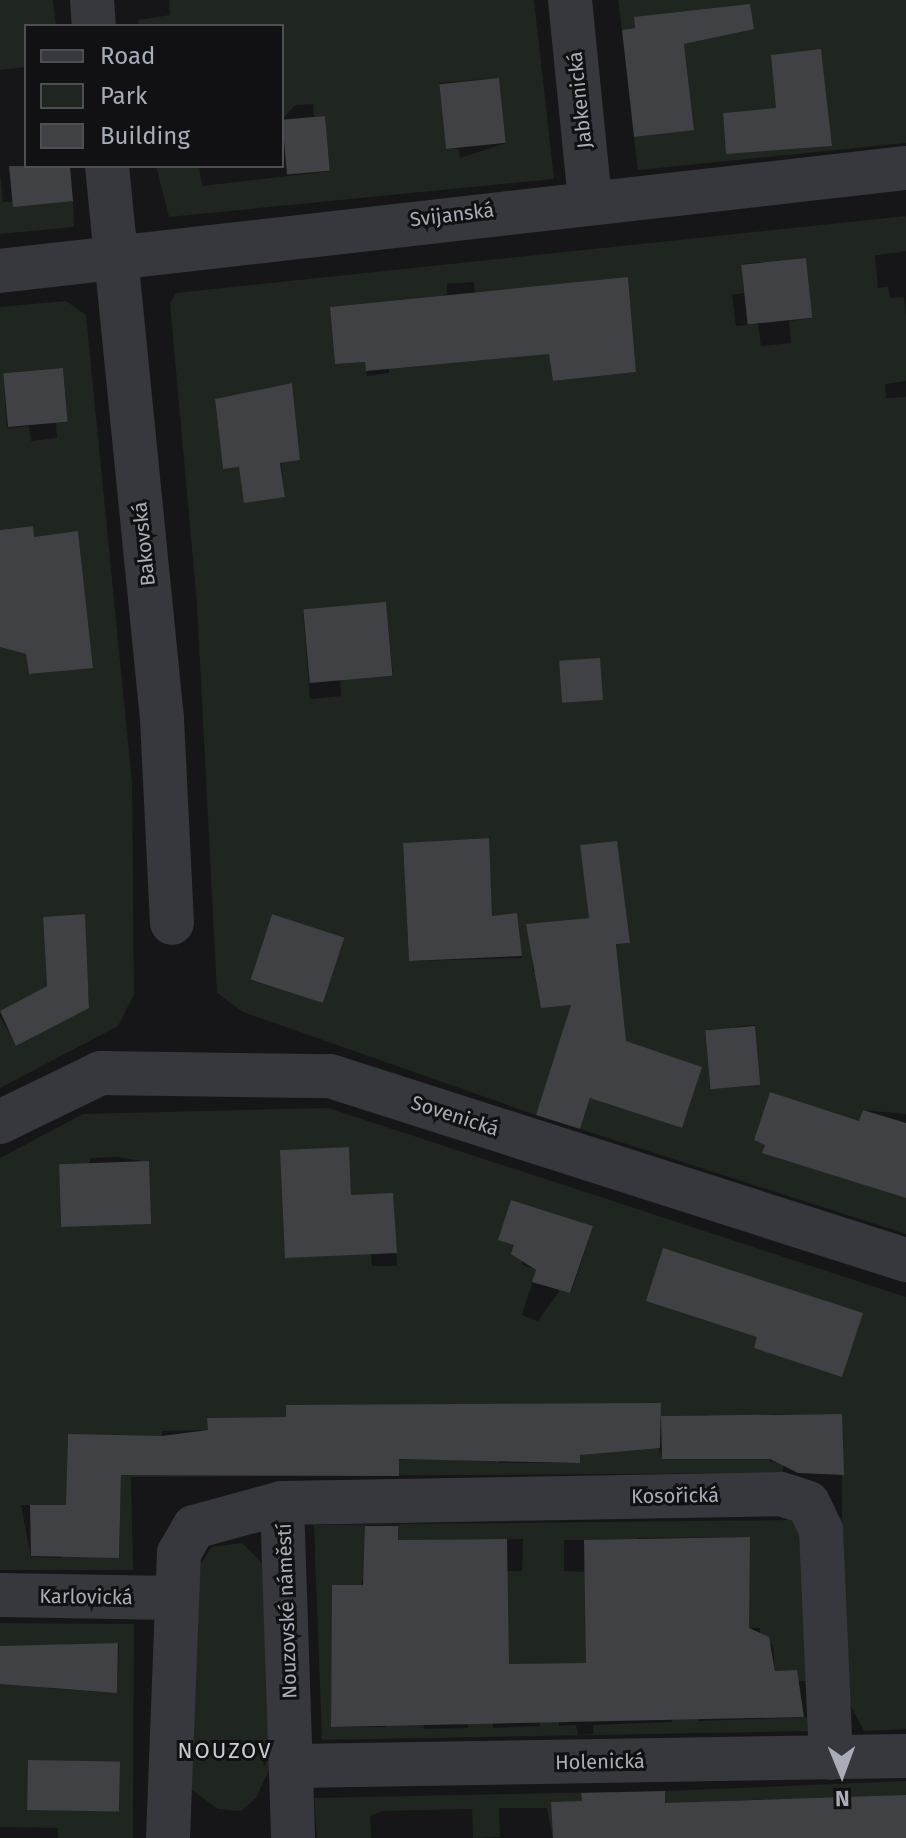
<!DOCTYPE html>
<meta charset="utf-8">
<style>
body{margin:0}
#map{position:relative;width:906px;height:1838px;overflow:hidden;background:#161618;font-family:"Fira Sans",sans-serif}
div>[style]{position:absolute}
.green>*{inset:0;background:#1e261f}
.building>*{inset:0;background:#404145;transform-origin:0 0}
.minor>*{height:44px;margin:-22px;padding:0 22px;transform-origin:22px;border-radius:22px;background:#37383d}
span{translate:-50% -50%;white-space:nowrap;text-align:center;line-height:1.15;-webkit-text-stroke:6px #111113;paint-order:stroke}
.street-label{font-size:20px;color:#a8adb8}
.neighbourhood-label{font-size:22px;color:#c9ccd4;letter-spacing:2px}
.legend{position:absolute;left:24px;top:24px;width:260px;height:144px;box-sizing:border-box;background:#111113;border:2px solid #4d4f55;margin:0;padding:10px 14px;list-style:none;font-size:24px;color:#a8adb8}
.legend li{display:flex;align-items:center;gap:16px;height:40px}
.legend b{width:40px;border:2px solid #4d4f55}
.north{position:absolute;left:802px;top:1734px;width:80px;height:80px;-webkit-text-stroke:6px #111113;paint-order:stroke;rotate:179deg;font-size:22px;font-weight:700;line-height:32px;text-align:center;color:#a8adb8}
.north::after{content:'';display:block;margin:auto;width:28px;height:36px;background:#a8adb8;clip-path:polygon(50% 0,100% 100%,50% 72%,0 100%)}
</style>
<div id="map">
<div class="green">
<i style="clip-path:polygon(0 0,53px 0,56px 26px,26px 26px,26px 67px,0 70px)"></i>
<i style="clip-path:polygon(evenodd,169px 0,534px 0,554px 179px,169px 217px,156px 166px,199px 166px,202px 186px,330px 171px,325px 116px,314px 117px,313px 104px,295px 105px,282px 120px,282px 26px,139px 26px,138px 20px,170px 15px,169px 0,499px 78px,506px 143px,460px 158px,459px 149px,447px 149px,439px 83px,499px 78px)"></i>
<i style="clip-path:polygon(evenodd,618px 0,906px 0,906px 143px,638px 170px,634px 137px,694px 129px,684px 44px,700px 41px,634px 17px,635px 28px,622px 30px,618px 0,821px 50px,832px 146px,726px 154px,723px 113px,784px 108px,771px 55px,821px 50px)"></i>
<i style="clip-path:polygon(0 175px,3px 202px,73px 201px,74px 227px,0 234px)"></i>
<i style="clip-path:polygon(evenodd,906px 216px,906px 251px,875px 255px,878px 288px,888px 287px,890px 298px,904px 297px,906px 314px,906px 381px,885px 384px,886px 398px,906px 397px,906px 1114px,863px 1110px,841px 1177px,906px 1198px,906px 1234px,580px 1129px,601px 1066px,557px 1052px,536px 1115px,243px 1012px,217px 993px,197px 604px,170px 304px,176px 293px,906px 216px,806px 258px,812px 318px,789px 321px,791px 343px,761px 346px,758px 324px,736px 326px,732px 295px,744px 293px,742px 264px,806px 258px,906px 216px,628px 277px,636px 372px,553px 381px,541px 287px,628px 277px,906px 216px,474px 282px,475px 292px,492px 291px,498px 358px,388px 359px,389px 373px,367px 376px,365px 362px,335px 364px,330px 307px,435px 299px,447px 294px,447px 284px,474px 282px,906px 216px,292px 383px,300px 460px,281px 463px,285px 497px,242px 467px,223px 469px,215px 399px,292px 383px,906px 216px,386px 603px,393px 676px,340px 679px,341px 696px,310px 699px,303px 609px,386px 603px,906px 216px,488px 838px,492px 916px,517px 913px,522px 958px,409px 961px,403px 843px,488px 838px,906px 216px,581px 845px,629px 943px,616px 944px,621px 992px,596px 994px,533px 972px,531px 924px,589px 918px,581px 845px,906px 216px,272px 914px,344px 937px,323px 1003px,251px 980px,272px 914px,906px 216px,755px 1025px,759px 1083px,738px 1084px,734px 1027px,755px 1025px,906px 216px,729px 1028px,733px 1087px,710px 1089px,705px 1030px,729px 1028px,906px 216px,624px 1041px,685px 1061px,675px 1093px,691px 1098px,681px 1128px,604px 1102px,624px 1041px,906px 216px,770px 1092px,809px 1105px,790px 1162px,763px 1152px,765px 1145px,754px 1140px,770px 1092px)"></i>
<i style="clip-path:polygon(evenodd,66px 301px,86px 315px,132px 783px,134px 994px,118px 1026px,0 1088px,0 1017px,17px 1046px,89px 1007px,84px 914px,43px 917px,47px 986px,0 1011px,0 647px,26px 654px,29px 674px,93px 667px,78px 532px,34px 537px,32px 526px,0 530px,0 307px,66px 301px,63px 368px,68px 422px,56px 423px,57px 438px,31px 441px,29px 426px,7px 428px,3px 373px,63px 368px)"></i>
<i style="clip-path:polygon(evenodd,328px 1108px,906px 1297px,906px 1729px,864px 1731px,844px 1693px,841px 1414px,771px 1414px,770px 1462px,783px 1463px,783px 1473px,131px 1477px,133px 1570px,0 1570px,0 1158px,83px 1114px,328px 1108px,349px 1147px,352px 1225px,281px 1150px,349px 1147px,328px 1108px,116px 1157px,149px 1162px,151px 1224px,61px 1227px,91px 1158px,116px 1157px,328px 1108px,393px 1194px,397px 1266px,372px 1266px,367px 1195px,393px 1194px,328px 1108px,511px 1200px,593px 1226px,571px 1293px,560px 1290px,538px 1321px,522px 1315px,536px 1270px,523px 1265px,514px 1245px,511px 1200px,328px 1108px,317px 1405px,287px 1475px,286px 1406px,317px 1405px,328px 1108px,319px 1405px,351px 1405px,320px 1475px,319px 1405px,328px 1108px,499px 1405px,582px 1405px,580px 1463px,499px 1463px,499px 1405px,328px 1108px,710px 1415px,711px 1459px,663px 1459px,655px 1438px,660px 1416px,710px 1415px,328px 1108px,208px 1418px,251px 1475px,162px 1449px,162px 1431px,208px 1430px,208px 1418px,328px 1108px,361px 1430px,450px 1459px,360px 1460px,361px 1430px,328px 1108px,68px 1435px,122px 1436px,119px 1558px,66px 1553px,68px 1435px,328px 1108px,21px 1505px,62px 1505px,62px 1558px,31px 1557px,21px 1505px)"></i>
<i style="clip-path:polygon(evenodd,791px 1520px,806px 1533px,812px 1731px,322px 1740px,314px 1525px,791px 1520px,365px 1525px,398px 1525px,386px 1727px,331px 1727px,331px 1689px,366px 1568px,365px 1525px,791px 1520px,750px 1537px,638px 1592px,638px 1538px,750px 1537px,791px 1520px,523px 1539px,522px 1571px,496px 1571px,497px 1602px,508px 1603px,508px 1621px,465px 1634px,468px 1728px,424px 1729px,409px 1540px,523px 1539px,791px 1520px,564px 1540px,616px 1540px,585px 1572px,564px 1571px,564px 1540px,791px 1520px,732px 1628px,760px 1628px,760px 1638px,773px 1645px,775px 1671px,797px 1670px,797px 1681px,810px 1681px,811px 1717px,698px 1721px,697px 1684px,732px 1628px,791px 1520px,507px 1664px,538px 1664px,540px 1726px,493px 1728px,491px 1680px,507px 1664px,791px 1520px,671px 1666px,672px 1722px,593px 1725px,593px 1734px,578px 1735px,576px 1725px,559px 1726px,558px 1688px,671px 1666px)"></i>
<i style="clip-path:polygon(242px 1543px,265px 1566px,272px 1763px,256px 1798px,241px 1811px,218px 1809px,192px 1790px,192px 1577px,212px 1547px)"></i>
<i style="clip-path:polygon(evenodd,0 1623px,134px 1624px,133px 1838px,58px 1838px,58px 1828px,0 1827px,0 1684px,12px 1684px,28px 1647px,0 1646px,0 1623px,119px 1643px,117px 1693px,47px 1688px,67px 1644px,119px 1643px,0 1623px,28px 1760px,119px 1762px,120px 1810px,29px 1810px,28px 1760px)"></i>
<i style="clip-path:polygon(906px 1781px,906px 1795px,829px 1838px,779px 1799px,727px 1801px,728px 1830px,666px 1838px,665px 1791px)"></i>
<i style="clip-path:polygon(613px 1792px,614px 1838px,551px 1802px,553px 1838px,547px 1808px,499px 1808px,500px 1837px,473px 1838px,472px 1809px,383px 1811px,370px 1816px,371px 1838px,317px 1838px,314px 1798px)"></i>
</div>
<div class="building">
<i style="clip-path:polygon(750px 4px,754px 29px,684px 44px,694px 130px,634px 137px,622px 30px,635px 28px,634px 17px)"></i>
<i style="clip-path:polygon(821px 49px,832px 146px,726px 154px,723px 113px,776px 108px,771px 55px)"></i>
<i style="left:499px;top:78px;width:65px;height:60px;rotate:84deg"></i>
<i style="left:325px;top:116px;width:55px;height:43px;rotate:85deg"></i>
<i style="clip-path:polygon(9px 166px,70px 166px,73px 201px,13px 207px)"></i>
<i style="left:806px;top:258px;width:60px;height:65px;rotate:84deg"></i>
<i style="clip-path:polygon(628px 277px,636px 372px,553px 381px,549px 354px,366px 371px,365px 362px,335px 364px,330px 307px)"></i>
<i style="left:63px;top:368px;width:54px;height:60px;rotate:85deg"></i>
<i style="clip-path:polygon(292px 383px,300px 460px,280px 463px,285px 497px,244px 503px,239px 467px,223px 469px,215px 399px)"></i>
<i style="clip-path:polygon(33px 526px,34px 537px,78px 531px,93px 668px,29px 674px,26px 654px,0 647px,0 530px)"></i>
<i style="left:386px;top:602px;width:74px;height:83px;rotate:85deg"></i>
<i style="left:600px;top:658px;width:42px;height:41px;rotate:86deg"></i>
<i style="clip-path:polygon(489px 838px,492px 916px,517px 913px,522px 956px,409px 961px,403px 843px)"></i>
<i style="clip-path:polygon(617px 841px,630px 943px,616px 944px,626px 1041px,702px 1067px,682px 1128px,590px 1098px,580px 1129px,536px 1115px,571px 1005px,541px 1008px,526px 924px,589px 918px,580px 845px)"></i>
<i style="clip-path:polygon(85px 914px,89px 1008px,16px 1046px,0 1011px,47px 986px,43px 917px)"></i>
<i style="left:272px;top:914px;width:76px;height:69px;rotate:18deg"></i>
<i style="left:755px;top:1026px;width:59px;height:50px;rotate:85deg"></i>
<i style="clip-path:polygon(770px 1092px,859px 1121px,863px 1110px,906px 1123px,906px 1198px,762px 1153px,765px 1145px,754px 1140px)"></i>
<i style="clip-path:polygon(349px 1147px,351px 1195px,393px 1193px,397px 1253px,285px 1258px,280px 1150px)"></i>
<i style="left:149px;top:1161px;width:63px;height:90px;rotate:88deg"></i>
<i style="clip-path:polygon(511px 1200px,593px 1226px,570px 1293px,532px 1282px,536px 1270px,511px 1254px,514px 1245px,498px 1240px)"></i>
<i style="clip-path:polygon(663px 1248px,863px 1313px,842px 1377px,754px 1348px,757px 1337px,646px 1301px)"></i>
<i style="clip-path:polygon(661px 1403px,660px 1448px,580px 1455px,580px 1463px,399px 1459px,399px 1476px,121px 1475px,119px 1558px,31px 1556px,30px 1505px,66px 1505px,68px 1434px,162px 1436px,208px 1430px,207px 1418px,286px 1417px,286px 1405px)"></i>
<i style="clip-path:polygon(842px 1414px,844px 1475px,798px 1473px,770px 1459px,662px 1459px,661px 1416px)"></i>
<i style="clip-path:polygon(365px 1526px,398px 1526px,398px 1540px,507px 1539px,509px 1664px,586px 1663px,584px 1540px,750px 1537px,749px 1628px,769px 1637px,775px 1671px,797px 1670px,804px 1717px,331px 1727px,332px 1585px,363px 1585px)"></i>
<i style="clip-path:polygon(118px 1643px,117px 1693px,0 1684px,0 1646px)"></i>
<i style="left:28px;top:1760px;width:92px;height:50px;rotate:1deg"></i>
<i style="clip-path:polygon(665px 1791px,665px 1803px,906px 1795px,906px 1838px,553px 1838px,551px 1802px,582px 1801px,581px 1793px)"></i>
</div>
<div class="minor">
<i style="left:92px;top:0;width:26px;rotate:86deg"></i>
<i style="left:570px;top:0;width:201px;rotate:84.3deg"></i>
<i style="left:107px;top:166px;width:556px;rotate:84.32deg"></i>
<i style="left:162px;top:719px;width:204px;rotate:87.2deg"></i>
<i style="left:0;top:271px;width:912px;rotate:-6.49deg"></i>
<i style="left:0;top:1122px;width:112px;rotate:-25.9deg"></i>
<i style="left:101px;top:1073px;width:229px;rotate:0.8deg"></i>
<i style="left:330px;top:1076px;width:605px;rotate:17.72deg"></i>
<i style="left:282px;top:1503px;width:335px;rotate:88.1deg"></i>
<i style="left:0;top:1595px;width:173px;rotate:1deg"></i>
<i style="left:294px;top:1766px;width:612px;rotate:-0.94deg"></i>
<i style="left:168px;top:1838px;width:285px;rotate:-87.8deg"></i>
<i style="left:179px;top:1553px;width:30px;rotate:-60deg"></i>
<i style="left:194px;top:1527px;width:91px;rotate:-15.3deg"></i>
<i style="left:282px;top:1503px;width:499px;rotate:-1deg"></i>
<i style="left:781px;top:1494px;width:28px;rotate:18deg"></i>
<i style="left:808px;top:1503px;width:30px;rotate:64deg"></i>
<i style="left:821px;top:1530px;width:228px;rotate:87.5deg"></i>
</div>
<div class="street-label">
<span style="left:580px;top:100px;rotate:-96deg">Jabkenická</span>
<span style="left:452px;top:215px;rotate:-7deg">Svijanská</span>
<span style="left:144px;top:544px;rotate:-96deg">Bakovská</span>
<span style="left:455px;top:1116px;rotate:18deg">Sovenická</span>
<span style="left:675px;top:1496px;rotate:-1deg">Kosořická</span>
<span style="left:86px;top:1597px;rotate:1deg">Karlovická</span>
<span style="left:287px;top:1611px;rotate:-92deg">Nouzovské náměstí</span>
<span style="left:600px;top:1762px;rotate:-1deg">Holenická</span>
</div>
<div class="neighbourhood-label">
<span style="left:225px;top:1751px">NOUZOV</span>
</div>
<ul class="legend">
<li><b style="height:10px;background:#37383d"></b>Road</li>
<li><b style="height:22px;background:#1e261f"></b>Park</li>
<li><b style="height:22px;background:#404145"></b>Building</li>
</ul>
<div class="north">N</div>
</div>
